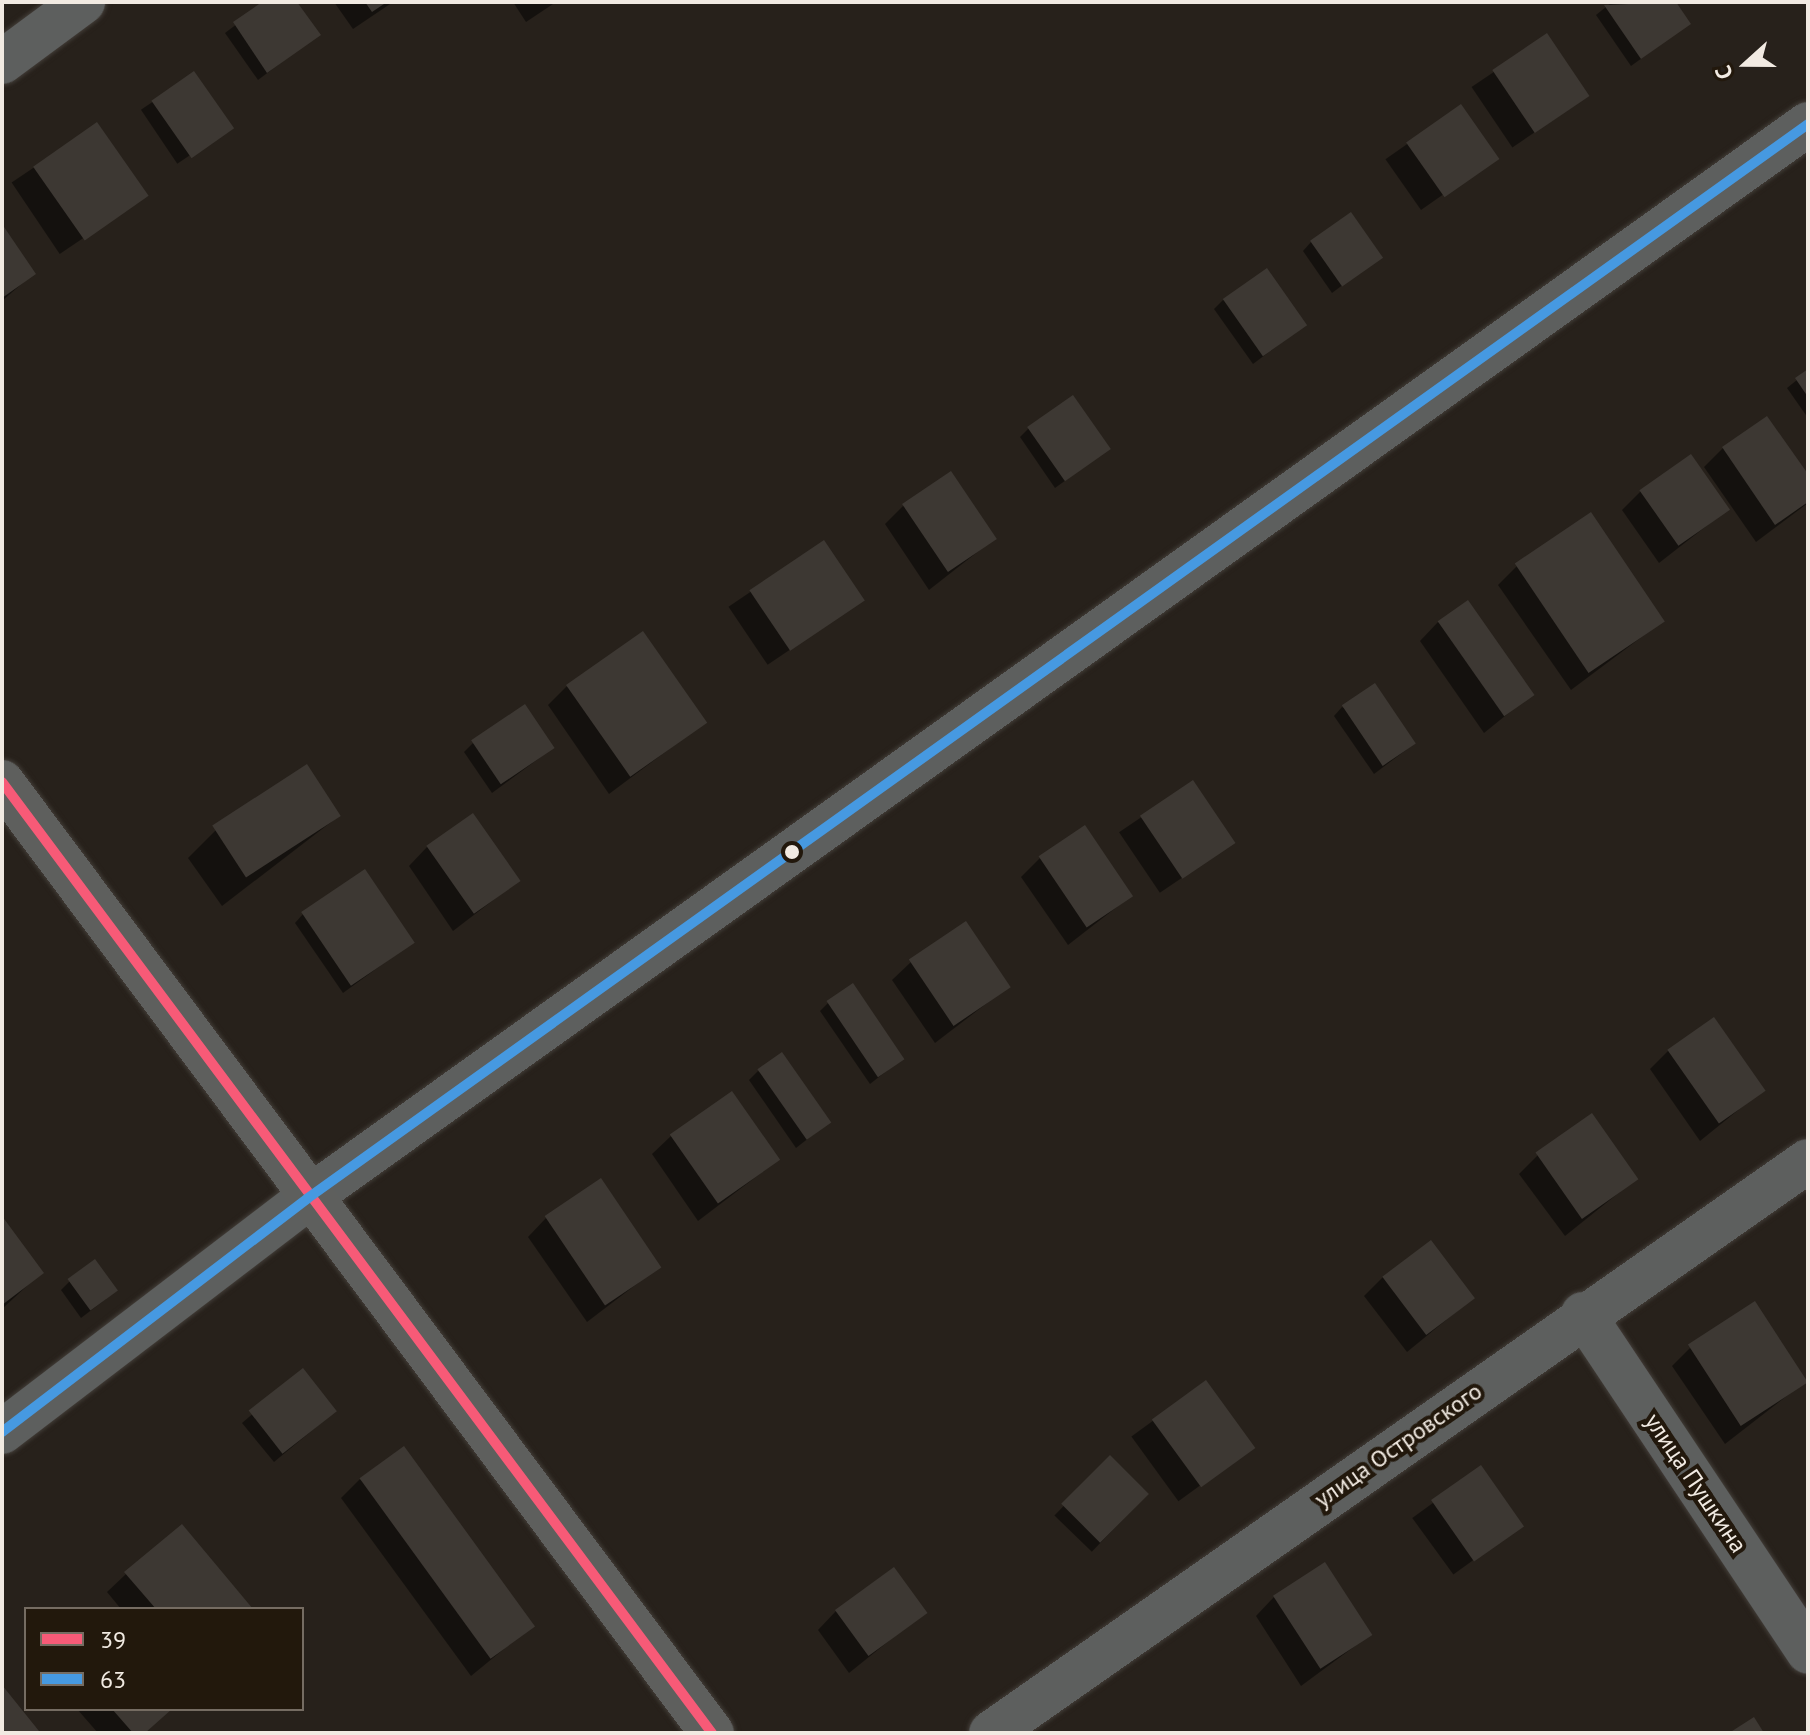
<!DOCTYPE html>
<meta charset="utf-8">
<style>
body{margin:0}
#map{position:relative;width:1810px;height:1735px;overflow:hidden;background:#27211b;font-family:"PT Sans",sans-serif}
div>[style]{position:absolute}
.shadow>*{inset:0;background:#0007;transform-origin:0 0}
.building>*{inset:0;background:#3d3833;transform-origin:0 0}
.roads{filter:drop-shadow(0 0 2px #423d38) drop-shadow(0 0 2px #423d38)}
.minor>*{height:44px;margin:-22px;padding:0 22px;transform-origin:22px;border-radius:22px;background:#5d5f5e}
.major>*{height:44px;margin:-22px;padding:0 22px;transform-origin:22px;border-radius:22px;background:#5e5f5d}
.bus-1>*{height:10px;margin:-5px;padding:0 5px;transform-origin:5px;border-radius:5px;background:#f75a77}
.bus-2>*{height:10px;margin:-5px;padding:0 5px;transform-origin:5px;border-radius:5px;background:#4699e1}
.dots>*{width:22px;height:22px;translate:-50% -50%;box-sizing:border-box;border:4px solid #22180c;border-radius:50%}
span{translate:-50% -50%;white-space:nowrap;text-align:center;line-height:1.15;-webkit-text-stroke:8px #22180c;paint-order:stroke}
.street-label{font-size:24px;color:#f1eae2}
.frame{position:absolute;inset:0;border:4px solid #f1eae2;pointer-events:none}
.legend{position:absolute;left:24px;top:1607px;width:280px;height:104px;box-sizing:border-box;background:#22180c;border:2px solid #756c62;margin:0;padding:10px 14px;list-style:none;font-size:24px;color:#f1eae2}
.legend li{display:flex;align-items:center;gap:16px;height:40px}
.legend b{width:40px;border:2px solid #756c62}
.north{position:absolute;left:1706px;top:24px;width:80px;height:80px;-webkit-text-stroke:6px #22180c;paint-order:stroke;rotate:249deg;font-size:22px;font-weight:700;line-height:32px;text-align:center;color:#f1eae2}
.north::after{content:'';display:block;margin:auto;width:28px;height:36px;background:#f1eae2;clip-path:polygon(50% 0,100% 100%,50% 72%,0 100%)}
</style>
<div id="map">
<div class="shadow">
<i style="clip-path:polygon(266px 2px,295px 2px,318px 35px,258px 80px,225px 33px)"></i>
<i style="clip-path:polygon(334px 2px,393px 2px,353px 29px)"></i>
<i style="clip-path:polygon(513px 2px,556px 2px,526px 22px)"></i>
<i style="clip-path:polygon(1612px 2px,1673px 2px,1689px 24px,1631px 66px,1596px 15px)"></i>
<i style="left:1547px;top:36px;width:73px;height:91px;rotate:56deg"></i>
<i style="left:194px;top:74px;width:65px;height:64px;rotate:56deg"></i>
<i style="left:1460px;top:107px;width:62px;height:91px;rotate:55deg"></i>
<i style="left:97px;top:125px;width:86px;height:103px;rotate:56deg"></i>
<i style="clip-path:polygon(2px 228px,33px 274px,2px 301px)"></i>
<i style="clip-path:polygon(1311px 242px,1380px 257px,1332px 293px,1303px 251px)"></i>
<i style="clip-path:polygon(1223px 300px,1304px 326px,1253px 364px,1214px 309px)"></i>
<i style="clip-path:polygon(1808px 371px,1808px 418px,1787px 388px)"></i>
<i style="clip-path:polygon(1029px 428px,1109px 449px,1055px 488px,1020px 437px)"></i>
<i style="clip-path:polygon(1723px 448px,1808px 478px,1808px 503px,1756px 542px,1704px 467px)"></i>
<i style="clip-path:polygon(1641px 491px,1727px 510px,1659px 563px,1622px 510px)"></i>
<i style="clip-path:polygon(903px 506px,994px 539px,929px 590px,885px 524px)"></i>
<i style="left:823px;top:543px;width:70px;height:114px;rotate:56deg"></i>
<i style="clip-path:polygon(1517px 566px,1663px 621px,1571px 690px,1498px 585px)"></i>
<i style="clip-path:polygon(1438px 622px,1532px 694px,1484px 733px,1420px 641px)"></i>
<i style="clip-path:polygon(567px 686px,704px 723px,609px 794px,548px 705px)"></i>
<i style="clip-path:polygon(1342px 707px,1414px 744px,1374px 774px,1334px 716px)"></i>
<i style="clip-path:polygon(473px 743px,553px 748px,492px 793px,464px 752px)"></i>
<i style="left:1192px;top:783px;width:73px;height:88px;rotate:56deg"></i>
<i style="clip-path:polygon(339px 816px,222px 906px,188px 858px,216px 830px)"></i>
<i style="clip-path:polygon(427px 847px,518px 881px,453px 931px,409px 866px)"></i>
<i style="clip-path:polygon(1040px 858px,1131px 896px,1068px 945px,1021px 877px)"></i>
<i style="clip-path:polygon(303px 914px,413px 942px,343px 993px,295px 923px)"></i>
<i style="clip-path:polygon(911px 962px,1008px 987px,935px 1043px,892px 980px)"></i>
<i style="clip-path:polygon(829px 1002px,902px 1059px,870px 1084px,820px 1011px)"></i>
<i style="clip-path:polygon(1669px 1050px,1763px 1090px,1700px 1141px,1650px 1069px)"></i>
<i style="clip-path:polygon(758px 1071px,828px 1123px,796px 1148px,749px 1080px)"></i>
<i style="clip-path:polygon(671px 1136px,778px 1160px,698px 1221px,652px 1154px)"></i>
<i style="clip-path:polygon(1538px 1155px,1636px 1179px,1565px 1236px,1519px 1174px)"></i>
<i style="clip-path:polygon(546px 1218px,659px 1267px,587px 1322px,528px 1237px)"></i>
<i style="clip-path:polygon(2px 1219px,42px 1272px,2px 1309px)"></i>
<i style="clip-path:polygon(1383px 1277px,1473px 1298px,1407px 1352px,1364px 1296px)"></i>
<i style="clip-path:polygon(70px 1281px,106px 1299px,81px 1318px,61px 1290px)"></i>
<i style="clip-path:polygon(1690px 1348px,1806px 1381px,1725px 1444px,1672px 1366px)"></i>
<i style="clip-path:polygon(303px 1371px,326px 1419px,274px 1462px,242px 1423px)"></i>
<i style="left:1205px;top:1383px;width:80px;height:91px;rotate:54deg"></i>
<i style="left:1110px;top:1458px;width:52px;height:80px;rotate:44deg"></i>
<i style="left:1481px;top:1468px;width:70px;height:85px;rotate:54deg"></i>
<i style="clip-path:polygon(360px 1479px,533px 1625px,471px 1676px,341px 1498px)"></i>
<i style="clip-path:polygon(126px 1574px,251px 1609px,121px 1609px,107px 1592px)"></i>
<i style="clip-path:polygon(1274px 1597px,1370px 1635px,1301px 1686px,1256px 1616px)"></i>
<i style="clip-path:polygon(836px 1611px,925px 1612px,849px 1673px,818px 1630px)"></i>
<i style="clip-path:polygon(77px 1709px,169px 1709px,144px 1733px,98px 1733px)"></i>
</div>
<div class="building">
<i style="clip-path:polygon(262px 2px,297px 2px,321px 35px,267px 73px,233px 22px)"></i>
<i style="clip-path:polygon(365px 2px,387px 2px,372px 12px)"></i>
<i style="clip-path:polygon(1676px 2px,1691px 24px,1641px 59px,1604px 5px)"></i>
<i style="left:1547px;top:33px;width:76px;height:66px;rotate:56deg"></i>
<i style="left:194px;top:71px;width:70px;height:52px;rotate:55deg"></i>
<i style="left:1461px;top:104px;width:67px;height:67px;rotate:55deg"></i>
<i style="left:97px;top:122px;width:90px;height:78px;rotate:55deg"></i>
<i style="left:1351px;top:212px;width:56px;height:50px;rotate:55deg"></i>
<i style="clip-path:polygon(2px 224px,36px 274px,2px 298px)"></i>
<i style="left:1267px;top:268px;width:70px;height:54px;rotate:55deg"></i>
<i style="clip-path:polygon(1808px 369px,1808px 397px,1795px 378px)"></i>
<i style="left:1073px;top:395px;width:66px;height:56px;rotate:55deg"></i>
<i style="clip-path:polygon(1767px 416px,1808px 474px,1808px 502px,1775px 525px,1722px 447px)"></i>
<i style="left:1691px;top:454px;width:68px;height:63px;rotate:55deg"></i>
<i style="left:951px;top:471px;width:82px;height:59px;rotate:56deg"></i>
<i style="left:1591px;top:512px;width:132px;height:92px;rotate:56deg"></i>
<i style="left:824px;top:540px;width:73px;height:90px;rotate:56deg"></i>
<i style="left:1468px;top:600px;width:116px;height:37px;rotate:55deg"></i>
<i style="left:643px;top:631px;width:112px;height:94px;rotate:55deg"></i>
<i style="left:1375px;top:683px;width:73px;height:40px;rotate:56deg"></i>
<i style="left:525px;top:704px;width:53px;height:65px;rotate:56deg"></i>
<i style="left:307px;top:764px;width:62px;height:113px;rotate:57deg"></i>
<i style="left:1193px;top:780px;width:76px;height:64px;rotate:56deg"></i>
<i style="left:473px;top:813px;width:83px;height:57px;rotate:55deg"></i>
<i style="left:1085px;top:825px;width:86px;height:56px;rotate:56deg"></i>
<i style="left:365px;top:869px;width:89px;height:77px;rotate:56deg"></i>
<i style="left:966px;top:921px;width:80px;height:69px;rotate:56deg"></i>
<i style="left:853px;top:983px;width:92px;height:32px;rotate:56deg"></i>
<i style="left:1714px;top:1017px;width:90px;height:57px;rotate:55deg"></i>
<i style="left:782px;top:1052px;width:86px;height:30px;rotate:55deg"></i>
<i style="left:732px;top:1091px;width:84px;height:76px;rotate:55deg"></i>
<i style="left:1592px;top:1113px;width:81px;height:69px;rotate:55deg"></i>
<i style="left:601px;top:1178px;width:108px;height:68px;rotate:56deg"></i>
<i style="clip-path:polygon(2px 1216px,44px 1273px,2px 1305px)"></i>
<i style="left:1431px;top:1240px;width:73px;height:61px;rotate:53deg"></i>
<i style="left:95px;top:1259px;width:39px;height:34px;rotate:54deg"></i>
<i style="left:1755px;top:1301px;width:97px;height:80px;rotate:57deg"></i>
<i style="left:303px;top:1368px;width:55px;height:69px;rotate:52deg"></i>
<i style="left:1206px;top:1380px;width:84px;height:67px;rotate:54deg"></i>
<i style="left:404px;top:1446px;width:223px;height:55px;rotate:54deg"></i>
<i style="left:1110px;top:1455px;width:55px;height:69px;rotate:45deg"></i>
<i style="left:1481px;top:1465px;width:75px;height:61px;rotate:55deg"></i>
<i style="clip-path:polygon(182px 1524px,253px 1609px,156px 1609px,124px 1572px)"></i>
<i style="left:1325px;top:1562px;width:87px;height:62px;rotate:57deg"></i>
<i style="left:894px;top:1567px;width:57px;height:73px;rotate:54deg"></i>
<i style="clip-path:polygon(2px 1685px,39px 1731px,36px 1733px,2px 1733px)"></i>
<i style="clip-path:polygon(112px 1709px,172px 1709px,145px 1733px,133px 1733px)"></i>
<i style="clip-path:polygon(1754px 1717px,1764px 1733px,1729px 1733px)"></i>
</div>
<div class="roads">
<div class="minor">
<i style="left:2px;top:62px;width:101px;rotate:-36.5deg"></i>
<i style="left:1583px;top:1314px;width:406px;rotate:56.3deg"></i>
<i style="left:2px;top:1432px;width:385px;rotate:-37.4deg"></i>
<i style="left:308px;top:1198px;width:1845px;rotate:-35.6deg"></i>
<i style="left:991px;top:1733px;width:997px;rotate:-35deg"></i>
</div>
<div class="major">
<i style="left:2px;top:782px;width:1187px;rotate:53.26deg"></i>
</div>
</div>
<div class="bus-1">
<i style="left:2px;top:782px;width:1187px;rotate:53.26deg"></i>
</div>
<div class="bus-2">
<i style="left:2px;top:1432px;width:385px;rotate:-37.4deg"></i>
<i style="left:308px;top:1198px;width:1845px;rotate:-35.6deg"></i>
</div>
<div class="dots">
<i style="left:792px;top:852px;background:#f1eae2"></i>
</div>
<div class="street-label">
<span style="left:1398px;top:1445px;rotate:-35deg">улица Островского</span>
<span style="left:1696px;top:1483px;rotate:56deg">улица Пушкина</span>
</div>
<div class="frame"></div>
<ul class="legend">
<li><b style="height:10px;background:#f75a77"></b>39</li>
<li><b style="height:10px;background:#4699e1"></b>63</li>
</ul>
<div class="north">С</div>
</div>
